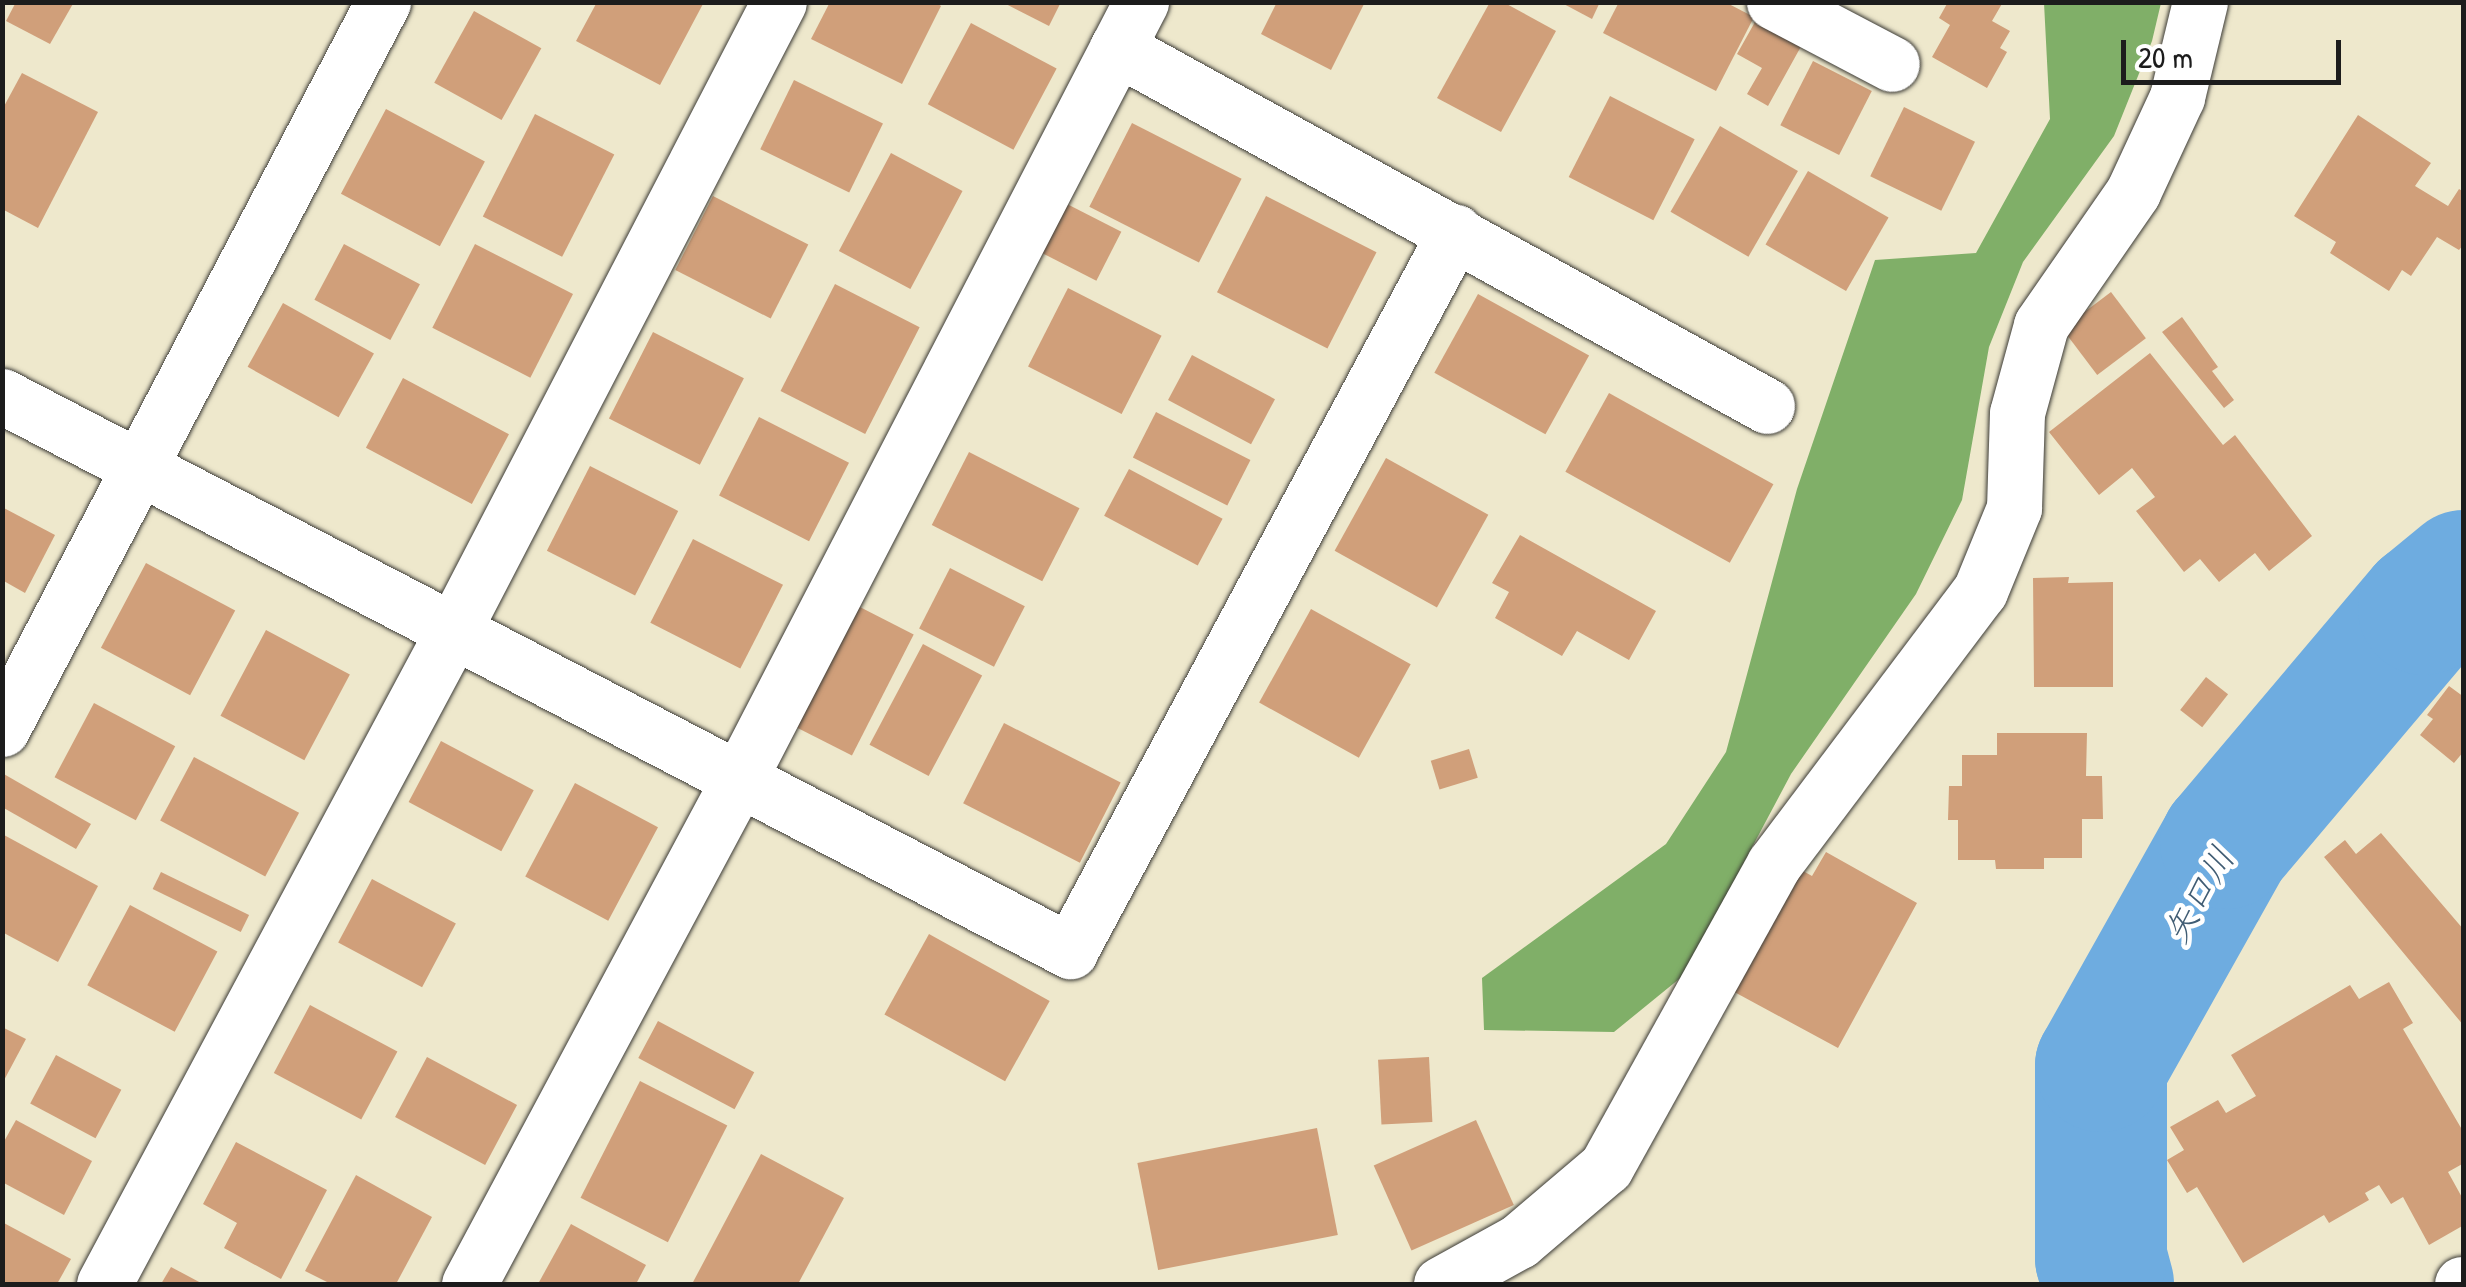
<!DOCTYPE html>
<meta charset="utf-8">
<style>
body{margin:0}
#map{position:relative;width:2466px;height:1287px;overflow:hidden;background:#eee8cc;font-family:"Patrick Hand","Klee One",sans-serif}
div>[style]{position:absolute}
.forest>*{inset:0;background:#80af68}
.river>*{height:132px;margin:-66px;padding:0 66px;transform-origin:66px;border-radius:66px;background:#6eace0}
.building>*{inset:0;background:#d09f7a;transform-origin:0 0}
.roads{filter:drop-shadow(0 0 2px #3c3b36) drop-shadow(0 0 2px #3c3b36)}
.minor>*{height:55px;margin:-27.5px;padding:0 27.5px;transform-origin:27.5px;border-radius:27.5px;background:#fff}
span{translate:-50% -50%;white-space:nowrap;text-align:center;line-height:1.15;-webkit-text-stroke:9px #fff;paint-order:stroke}
.water-label{font-size:35px;color:#415d74;font-style:italic}
.frame{position:absolute;inset:0;border:5px solid #1c1c1c;pointer-events:none}
.scale{position:absolute;left:2121px;top:40px;width:220px;height:45px;box-sizing:border-box;border:5px solid #1c1c1c;border-top:0;padding-left:12px;font-size:30px;line-height:35px;white-space:nowrap;color:#1c1c1c;-webkit-text-stroke:8px #fff;paint-order:stroke}
</style>
<div id="map">
<div class="forest">
<i style="clip-path:polygon(2044px 3px,2161px 3px,2152px 41px,2114px 136px,2023px 262px,1989px 347px,1962px 500px,1916px 594px,1791px 774px,1684px 975px,1614px 1032px,1484px 1030px,1482px 978px,1666px 844px,1726px 752px,1797px 489px,1875px 260px,1976px 253px,2050px 119px)"></i>
</div>
<div class="river">
<i style="left:2108px;top:1284px;width:27px;rotate:-105deg"></i>
<i style="left:2101px;top:1258px;width:192px;rotate:-90deg"></i>
<i style="left:2101px;top:1066px;width:256px;rotate:-60.7deg"></i>
<i style="left:2226px;top:843px;width:307px;rotate:-49.8deg"></i>
<i style="left:2424px;top:609px;width:52px;rotate:-39.5deg"></i>
</div>
<div class="building">
<i style="clip-path:polygon(16px 2px,74px 2px,50px 44px,6px 21px)"></i>
<i style="clip-path:polygon(597px 2px,704px 2px,660px 85px,576px 41px)"></i>
<i style="clip-path:polygon(830px 2px,935px 2px,941px 6px,902px 84px,811px 39px)"></i>
<i style="clip-path:polygon(1002px 2px,1061px 2px,1049px 26px)"></i>
<i style="clip-path:polygon(1277px 2px,1365px 2px,1331px 70px,1261px 34px)"></i>
<i style="clip-path:polygon(1490px 2px,1503px 2px,1556px 31px,1501px 132px,1437px 98px)"></i>
<i style="clip-path:polygon(1560px 2px,1600px 2px,1592px 19px)"></i>
<i style="clip-path:polygon(1619px 2px,1725px 2px,1754px 17px,1716px 91px,1603px 33px)"></i>
<i style="clip-path:polygon(1948px 2px,2003px 2px,1992px 21px,2010px 31px,2000px 48px,2007px 52px,1987px 88px,1932px 57px,1950px 25px,1939px 18px)"></i>
<i style="clip-path:polygon(1764px 6px,1809px 32px,1768px 106px,1747px 94px,1762px 68px,1737px 54px)"></i>
<i style="left:474px;top:11px;width:77px;height:82px;rotate:29deg"></i>
<i style="left:971px;top:23px;width:97px;height:92px;rotate:28deg"></i>
<i style="left:1813px;top:61px;width:66px;height:72px;rotate:27deg"></i>
<i style="clip-path:polygon(22px 73px,98px 112px,38px 228px,2px 209px,2px 110px)"></i>
<i style="left:794px;top:80px;width:99px;height:77px;rotate:26deg"></i>
<i style="left:1610px;top:96px;width:95px;height:91px;rotate:27deg"></i>
<i style="left:1904px;top:107px;width:79px;height:77px;rotate:26deg"></i>
<i style="left:386px;top:109px;width:112px;height:96px;rotate:28deg"></i>
<i style="left:535px;top:114px;width:89px;height:115px;rotate:27deg"></i>
<i style="clip-path:polygon(2358px 115px,2431px 163px,2415px 186px,2448px 206px,2459px 189px,2464px 192px,2464px 244px,2459px 250px,2437px 237px,2411px 276px,2402px 270px,2389px 291px,2330px 253px,2336px 242px,2294px 216px)"></i>
<i style="left:1132px;top:123px;width:123px;height:94px;rotate:27deg"></i>
<i style="left:1720px;top:126px;width:90px;height:99px;rotate:30deg"></i>
<i style="left:891px;top:153px;width:81px;height:111px;rotate:28deg"></i>
<i style="left:1808px;top:171px;width:93px;height:85px;rotate:30deg"></i>
<i style="left:713px;top:196px;width:107px;height:83px;rotate:27deg"></i>
<i style="left:1266px;top:196px;width:124px;height:108px;rotate:27deg"></i>
<i style="left:1067px;top:204px;width:61px;height:55px;rotate:27deg"></i>
<i style="left:344px;top:244px;width:86px;height:63px;rotate:28deg"></i>
<i style="left:475px;top:244px;width:110px;height:94px;rotate:27deg"></i>
<i style="left:835px;top:284px;width:95px;height:120px;rotate:27deg"></i>
<i style="left:1068px;top:288px;width:105px;height:88px;rotate:27deg"></i>
<i style="left:2111px;top:292px;width:58px;height:61px;rotate:53deg"></i>
<i style="left:1478px;top:294px;width:127px;height:90px;rotate:29deg"></i>
<i style="left:283px;top:303px;width:104px;height:73px;rotate:29deg"></i>
<i style="clip-path:polygon(2182px 317px,2218px 367px,2212px 371px,2234px 400px,2224px 408px,2162px 332px)"></i>
<i style="left:653px;top:332px;width:102px;height:97px;rotate:27deg"></i>
<i style="clip-path:polygon(2150px 353px,2223px 445px,2235px 435px,2312px 536px,2269px 571px,2255px 553px,2219px 582px,2200px 559px,2184px 572px,2136px 511px,2155px 497px,2132px 468px,2099px 495px,2049px 432px)"></i>
<i style="left:1192px;top:355px;width:94px;height:51px;rotate:28deg"></i>
<i style="left:403px;top:378px;width:120px;height:79px;rotate:28deg"></i>
<i style="left:1609px;top:393px;width:188px;height:90px;rotate:29deg"></i>
<i style="left:1156px;top:412px;width:106px;height:51px;rotate:27deg"></i>
<i style="left:759px;top:417px;width:101px;height:88px;rotate:27deg"></i>
<i style="left:969px;top:452px;width:124px;height:82px;rotate:27deg"></i>
<i style="left:1386px;top:458px;width:117px;height:106px;rotate:29deg"></i>
<i style="left:590px;top:466px;width:99px;height:95px;rotate:27deg"></i>
<i style="left:1129px;top:469px;width:106px;height:53px;rotate:28deg"></i>
<i style="clip-path:polygon(2px 507px,55px 535px,25px 593px,2px 580px)"></i>
<i style="clip-path:polygon(1520px 535px,1656px 611px,1629px 660px,1577px 631px,1562px 656px,1495px 618px,1509px 592px,1492px 583px)"></i>
<i style="left:693px;top:539px;width:101px;height:94px;rotate:27deg"></i>
<i style="left:146px;top:563px;width:101px;height:96px;rotate:28deg"></i>
<i style="left:950px;top:568px;width:84px;height:68px;rotate:27deg"></i>
<i style="clip-path:polygon(2069px 577px,2068px 583px,2113px 582px,2113px 687px,2034px 687px,2033px 578px)"></i>
<i style="left:854px;top:604px;width:67px;height:136px;rotate:27deg"></i>
<i style="left:1311px;top:609px;width:114px;height:107px;rotate:29deg"></i>
<i style="left:266px;top:630px;width:95px;height:97px;rotate:28deg"></i>
<i style="left:923px;top:644px;width:67px;height:114px;rotate:28deg"></i>
<i style="left:2206px;top:677px;width:28px;height:42px;rotate:38deg"></i>
<i style="clip-path:polygon(2449px 686px,2464px 697px,2464px 751px,2454px 763px,2420px 735px,2433px 719px,2427px 715px)"></i>
<i style="left:94px;top:703px;width:92px;height:84px;rotate:28deg"></i>
<i style="left:1004px;top:723px;width:131px;height:90px;rotate:27deg"></i>
<i style="clip-path:polygon(1997px 733px,2087px 733px,2086px 776px,2102px 776px,2103px 819px,2082px 819px,2082px 858px,2044px 858px,2044px 869px,1996px 869px,1995px 860px,1958px 860px,1958px 820px,1948px 820px,1949px 786px,1962px 786px,1962px 755px,1997px 755px)"></i>
<i style="left:441px;top:741px;width:105px;height:69px;rotate:28deg"></i>
<i style="left:1469px;top:749px;width:30px;height:40px;rotate:73deg"></i>
<i style="left:194px;top:757px;width:119px;height:72px;rotate:28deg"></i>
<i style="clip-path:polygon(2px 773px,91px 824px,76px 849px,2px 807px)"></i>
<i style="left:575px;top:783px;width:94px;height:106px;rotate:28deg"></i>
<i style="clip-path:polygon(2381px 833px,2464px 930px,2464px 1026px,2324px 857px,2345px 840px,2356px 854px)"></i>
<i style="clip-path:polygon(4px 835px,98px 886px,58px 962px,2px 932px)"></i>
<i style="clip-path:polygon(1826px 852px,1917px 903px,1838px 1048px,1727px 988px,1794px 866px,1812px 876px)"></i>
<i style="left:161px;top:872px;width:98px;height:19px;rotate:26deg"></i>
<i style="left:372px;top:879px;width:95px;height:72px;rotate:28deg"></i>
<i style="left:130px;top:905px;width:99px;height:91px;rotate:28deg"></i>
<i style="left:929px;top:934px;width:138px;height:92px;rotate:29deg"></i>
<i style="clip-path:polygon(2389px 982px,2413px 1023px,2403px 1029px,2464px 1133px,2464px 1163px,2448px 1172px,2464px 1201px,2464px 1225px,2429px 1245px,2403px 1197px,2391px 1204px,2379px 1185px,2365px 1193px,2369px 1200px,2329px 1223px,2324px 1215px,2243px 1263px,2197px 1187px,2187px 1193px,2167px 1160px,2184px 1150px,2170px 1127px,2218px 1100px,2226px 1113px,2256px 1096px,2231px 1055px,2350px 985px,2359px 999px)"></i>
<i style="left:310px;top:1005px;width:99px;height:77px;rotate:28deg"></i>
<i style="left:658px;top:1021px;width:109px;height:42px;rotate:28deg"></i>
<i style="clip-path:polygon(2px 1027px,26px 1039px,2px 1084px)"></i>
<i style="left:56px;top:1055px;width:74px;height:55px;rotate:28deg"></i>
<i style="left:427px;top:1057px;width:102px;height:68px;rotate:28deg"></i>
<i style="left:1429px;top:1057px;width:65px;height:51px;rotate:87deg"></i>
<i style="left:640px;top:1081px;width:98px;height:131px;rotate:27deg"></i>
<i style="clip-path:polygon(16px 1120px,92px 1161px,64px 1215px,2px 1182px,2px 1145px)"></i>
<i style="left:1476px;top:1120px;width:93px;height:112px;rotate:66deg"></i>
<i style="left:1317px;top:1128px;width:109px;height:183px;rotate:79deg"></i>
<i style="clip-path:polygon(236px 1142px,327px 1190px,281px 1279px,224px 1248px,237px 1223px,203px 1204px)"></i>
<i style="clip-path:polygon(761px 1154px,844px 1198px,798px 1284px,692px 1284px)"></i>
<i style="clip-path:polygon(356px 1175px,432px 1217px,396px 1284px,331px 1284px,305px 1271px)"></i>
<i style="clip-path:polygon(2px 1222px,71px 1259px,57px 1284px,2px 1284px)"></i>
<i style="clip-path:polygon(571px 1224px,646px 1265px,636px 1284px,538px 1284px)"></i>
<i style="clip-path:polygon(171px 1267px,203px 1284px,161px 1284px)"></i>
</div>
<div class="roads">
<div class="minor">
<i style="left:1774px;top:2px;width:133px;rotate:27.7deg"></i>
<i style="left:1117px;top:48px;width:742px;rotate:28.84deg"></i>
<i style="left:2px;top:396px;width:1204px;rotate:27.46deg"></i>
<i style="left:1070px;top:951px;width:816px;rotate:-61.83deg"></i>
<i style="left:2px;top:729px;width:821px;rotate:-62.34deg"></i>
<i style="left:104px;top:1284px;width:740px;rotate:-61.88deg"></i>
<i style="left:453px;top:631px;width:708px;rotate:-62.6deg"></i>
<i style="left:469px;top:1284px;width:573px;rotate:-61.87deg"></i>
<i style="left:739px;top:779px;width:875px;rotate:-62.64deg"></i>
<i style="left:1441px;top:1284px;width:89px;rotate:-28.9deg"></i>
<i style="left:1519px;top:1241px;width:114px;rotate:-40.4deg"></i>
<i style="left:1606px;top:1167px;width:346px;rotate:-61deg"></i>
<i style="left:1774px;top:864px;width:342px;rotate:-53deg"></i>
<i style="left:1980px;top:591px;width:90px;rotate:-67.7deg"></i>
<i style="left:2014px;top:508px;width:95px;rotate:-88.2deg"></i>
<i style="left:2017px;top:413px;width:91px;rotate:-74.7deg"></i>
<i style="left:2041px;top:325px;width:162px;rotate:-55.3deg"></i>
<i style="left:2133px;top:192px;width:105px;rotate:-65.1deg"></i>
<i style="left:2177px;top:97px;width:98px;rotate:-76.4deg"></i>
<i style="left:2462px;top:1284px;width:2px"></i>
</div>
</div>
<div class="water-label">
<span style="left:2199px;top:895px;rotate:-60deg">矢口川</span>
</div>
<div class="frame"></div>
<div class="scale">20 m</div>
</div>
